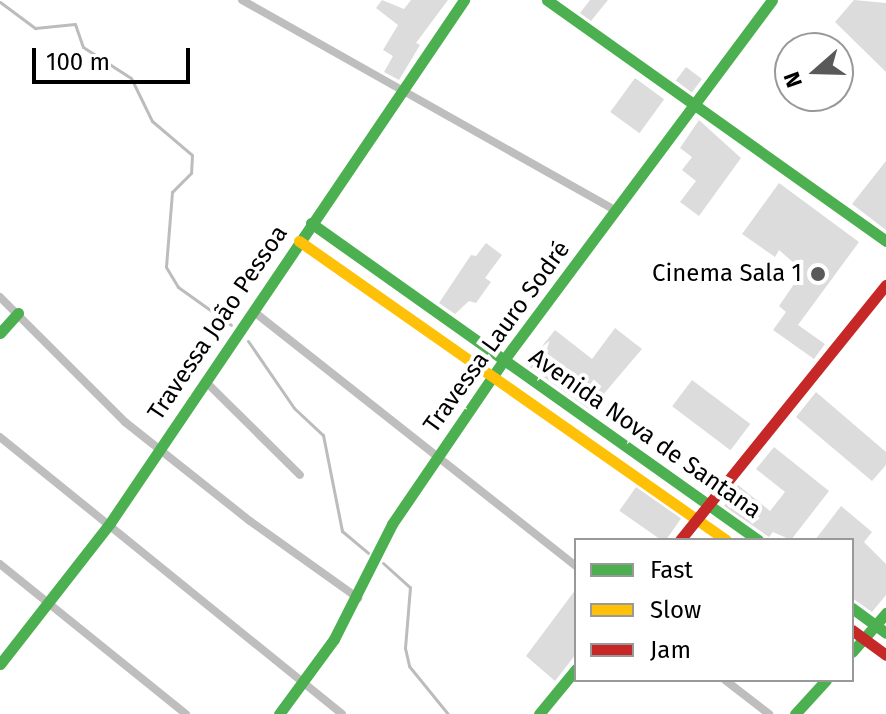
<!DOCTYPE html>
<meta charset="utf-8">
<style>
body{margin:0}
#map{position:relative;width:886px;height:714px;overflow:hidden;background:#fff;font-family:"Fira Sans",sans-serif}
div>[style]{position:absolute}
.stream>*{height:3px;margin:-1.5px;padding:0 1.5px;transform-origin:1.5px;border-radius:1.5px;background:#bcbcbc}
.building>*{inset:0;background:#dcdcdc;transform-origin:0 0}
.street>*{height:8px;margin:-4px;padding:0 4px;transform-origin:4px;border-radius:4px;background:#bebebe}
.fast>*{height:11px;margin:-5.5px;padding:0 5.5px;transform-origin:5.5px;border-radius:5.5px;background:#4caf50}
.slow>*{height:11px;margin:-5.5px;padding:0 5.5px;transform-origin:5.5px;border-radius:5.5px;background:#ffc107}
.jam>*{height:11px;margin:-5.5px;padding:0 5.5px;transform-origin:5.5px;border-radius:5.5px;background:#c62828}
.dots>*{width:22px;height:22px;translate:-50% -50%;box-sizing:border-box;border:4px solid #fff;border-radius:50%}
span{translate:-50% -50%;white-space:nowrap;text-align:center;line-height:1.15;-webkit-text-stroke:8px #fff;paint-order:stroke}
.poi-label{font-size:24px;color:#000}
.right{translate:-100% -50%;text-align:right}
.street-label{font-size:24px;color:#000}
.legend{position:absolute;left:574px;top:538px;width:280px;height:144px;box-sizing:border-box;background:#fff;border:2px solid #999;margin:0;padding:10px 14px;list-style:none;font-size:24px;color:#000}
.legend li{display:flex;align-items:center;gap:16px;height:40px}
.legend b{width:40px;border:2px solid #999}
.north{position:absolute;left:774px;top:32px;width:80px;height:80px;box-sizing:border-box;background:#fff;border:2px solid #999;border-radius:50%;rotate:250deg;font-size:22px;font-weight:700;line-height:32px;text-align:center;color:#000}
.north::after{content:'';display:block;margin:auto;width:28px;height:36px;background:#595959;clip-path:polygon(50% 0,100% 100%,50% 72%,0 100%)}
.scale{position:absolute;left:32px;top:48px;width:158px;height:36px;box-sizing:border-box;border:4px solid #000;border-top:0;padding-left:10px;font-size:24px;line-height:28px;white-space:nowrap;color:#000;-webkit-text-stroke:6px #fff;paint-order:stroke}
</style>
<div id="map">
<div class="stream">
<i style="left:0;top:2px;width:44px;rotate:36.6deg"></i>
<i style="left:35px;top:28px;width:40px;rotate:-5.7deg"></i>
<i style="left:75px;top:24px;width:24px;rotate:71deg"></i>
<i style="left:83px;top:47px;width:57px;rotate:32.9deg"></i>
<i style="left:131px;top:78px;width:48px;rotate:64deg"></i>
<i style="left:152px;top:121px;width:52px;rotate:40.4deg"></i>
<i style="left:192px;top:155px;width:18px;rotate:93deg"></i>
<i style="left:191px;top:173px;width:27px;rotate:135deg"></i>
<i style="left:172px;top:192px;width:75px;rotate:94.6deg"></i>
<i style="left:166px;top:267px;width:23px;rotate:59deg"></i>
<i style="left:178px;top:287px;width:65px;rotate:35.6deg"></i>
<i style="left:248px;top:341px;width:81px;rotate:55.5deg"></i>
<i style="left:294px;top:408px;width:40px;rotate:43deg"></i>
<i style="left:323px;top:435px;width:98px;rotate:78.8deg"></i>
<i style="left:342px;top:531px;width:34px;rotate:40deg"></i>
<i style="left:383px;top:563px;width:36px;rotate:42deg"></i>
<i style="left:410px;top:587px;width:61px;rotate:94.7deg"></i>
<i style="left:405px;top:648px;width:18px;rotate:77deg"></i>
<i style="left:409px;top:666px;width:62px;rotate:50.9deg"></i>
</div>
<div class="building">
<i style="clip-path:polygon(382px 0,404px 9px,411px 0,448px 0,416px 43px,420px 45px,399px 80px,384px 72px,393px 56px,383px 50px,398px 25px,376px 8px)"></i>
<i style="clip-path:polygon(590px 0,608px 0,591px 21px,580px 13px)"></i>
<i style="clip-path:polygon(854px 0,886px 3px,886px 72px,835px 22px)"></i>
<i style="left:686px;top:67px;width:20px;height:17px;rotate:37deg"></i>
<i style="left:635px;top:78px;width:36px;height:42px;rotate:36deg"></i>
<i style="clip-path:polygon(699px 120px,741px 158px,699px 216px,680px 202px,696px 181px,682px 170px,692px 157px,680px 148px)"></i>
<i style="clip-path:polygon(886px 161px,886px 230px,852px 204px)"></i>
<i style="clip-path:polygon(779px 183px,859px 242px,798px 325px,825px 344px,814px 359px,773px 330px,786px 312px,779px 306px,803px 271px,779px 250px,775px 257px,742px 234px)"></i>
<i style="clip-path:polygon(486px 243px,502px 255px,485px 278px,491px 282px,476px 303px,469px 301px,455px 314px,439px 303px,471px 255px,476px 256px)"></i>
<i style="clip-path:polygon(615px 328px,642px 349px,590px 410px,527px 365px,555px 330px,592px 359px)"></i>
<i style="left:692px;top:380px;width:73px;height:33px;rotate:37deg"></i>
<i style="clip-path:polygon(816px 392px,886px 452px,886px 465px,872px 481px,796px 417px)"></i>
<i style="clip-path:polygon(774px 447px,829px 491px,791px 540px,773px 532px,769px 537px,724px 506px,738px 485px,770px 511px,785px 492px,756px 469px)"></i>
<i style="left:636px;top:487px;width:55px;height:29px;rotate:35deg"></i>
<i style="clip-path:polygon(841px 506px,872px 532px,864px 542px,886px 564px,886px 595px,872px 612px,852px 598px,852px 540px,815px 540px)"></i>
<i style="clip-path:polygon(576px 589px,576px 654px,555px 681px,526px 656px)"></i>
</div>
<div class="street">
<i style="left:242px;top:0;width:430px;rotate:29.4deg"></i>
<i style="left:0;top:297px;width:177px;rotate:45deg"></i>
<i style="left:125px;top:422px;width:159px;rotate:38.4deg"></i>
<i style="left:250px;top:521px;width:133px;rotate:35.5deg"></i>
<i style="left:253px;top:311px;width:412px;rotate:38.3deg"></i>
<i style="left:206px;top:382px;width:132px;rotate:44.7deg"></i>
<i style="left:0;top:437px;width:440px;rotate:39deg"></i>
<i style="left:0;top:564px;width:239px;rotate:38.9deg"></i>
<i style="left:725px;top:680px;width:56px;rotate:37.7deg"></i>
</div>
<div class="fast">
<i style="left:547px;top:0;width:416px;rotate:35.4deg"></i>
<i style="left:311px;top:223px;width:548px;rotate:35.34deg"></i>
<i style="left:0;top:333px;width:27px;rotate:-48deg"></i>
<i style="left:852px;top:608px;width:42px;rotate:36.3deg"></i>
<i style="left:852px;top:652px;width:52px;rotate:-48.9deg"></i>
<i style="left:0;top:664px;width:179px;rotate:-52deg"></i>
<i style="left:110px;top:523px;width:632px;rotate:-55.91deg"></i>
<i style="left:279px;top:714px;width:93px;rotate:-53.7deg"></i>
<i style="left:334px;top:639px;width:129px;rotate:-63.2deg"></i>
<i style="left:392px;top:524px;width:197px;rotate:-55.7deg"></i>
<i style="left:503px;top:361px;width:450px;rotate:-53.3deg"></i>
<i style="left:539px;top:714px;width:58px;rotate:-50.6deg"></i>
<i style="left:795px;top:714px;width:46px;rotate:-47.6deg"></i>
</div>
<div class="slow">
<i style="left:299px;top:241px;width:521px;rotate:35deg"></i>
</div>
<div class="jam">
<i style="left:680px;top:540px;width:328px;rotate:-51.1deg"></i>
<i style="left:852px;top:630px;width:42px;rotate:36.3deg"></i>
</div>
<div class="dots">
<i style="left:818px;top:274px;background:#595959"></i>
</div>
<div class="poi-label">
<span class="right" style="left:802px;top:274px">Cinema Sala 1</span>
</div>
<div class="street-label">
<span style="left:218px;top:323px;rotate:-56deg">Travessa João Pessoa</span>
<span style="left:497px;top:337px;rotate:-54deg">Travessa Lauro Sodré</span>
<span style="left:645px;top:434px;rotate:35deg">Avenida Nova de Santana</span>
</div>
<ul class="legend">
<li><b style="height:10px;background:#4caf50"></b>Fast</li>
<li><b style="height:10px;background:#ffc107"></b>Slow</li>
<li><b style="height:10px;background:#c62828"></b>Jam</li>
</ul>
<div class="north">N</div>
<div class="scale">100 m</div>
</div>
